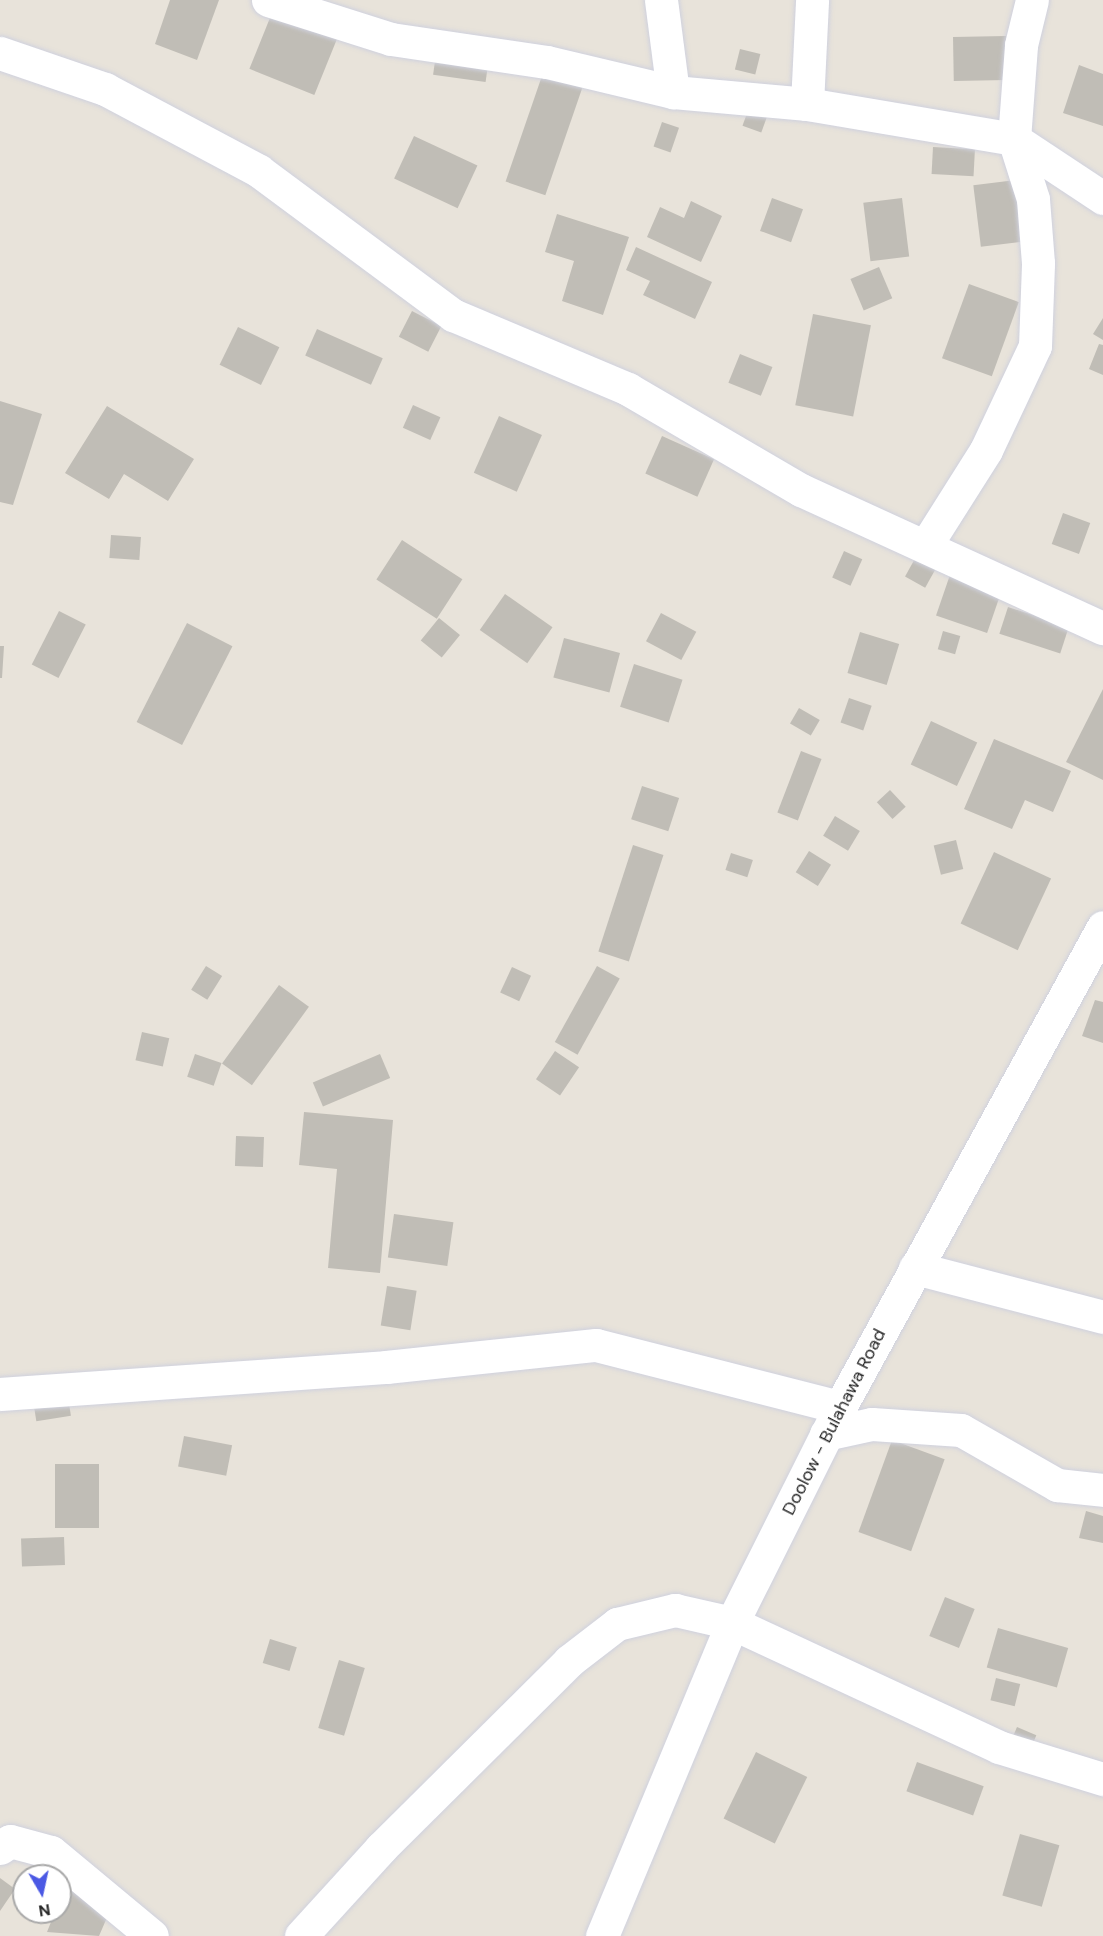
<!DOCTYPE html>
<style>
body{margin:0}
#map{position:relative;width:1103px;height:1936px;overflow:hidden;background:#e8e3da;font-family:"DM Sans",sans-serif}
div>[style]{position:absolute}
.building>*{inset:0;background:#c0bdb6;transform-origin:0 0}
.roads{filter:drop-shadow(0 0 2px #cfd1de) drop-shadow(0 0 2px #cfd1de)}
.minor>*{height:33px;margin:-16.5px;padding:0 16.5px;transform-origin:16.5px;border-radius:16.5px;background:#fff}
.secondary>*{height:33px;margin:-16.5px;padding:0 16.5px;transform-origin:16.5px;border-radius:16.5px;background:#fff}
span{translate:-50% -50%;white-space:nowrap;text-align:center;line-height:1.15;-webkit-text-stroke:4.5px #fff;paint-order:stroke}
.street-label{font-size:18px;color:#272727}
.north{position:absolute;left:12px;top:1864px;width:60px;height:60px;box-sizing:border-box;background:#fff;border:2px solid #a9a9a9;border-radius:50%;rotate:171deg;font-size:16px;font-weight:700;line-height:24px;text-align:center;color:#272727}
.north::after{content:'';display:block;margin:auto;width:21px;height:27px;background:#4b59e4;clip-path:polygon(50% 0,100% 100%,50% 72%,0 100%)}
</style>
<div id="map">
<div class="building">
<i style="clip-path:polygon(170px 0,219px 0,197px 60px,155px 44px)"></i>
<i style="left:276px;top:3px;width:70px;height:71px;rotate:22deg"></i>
<i style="left:1006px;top:36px;width:44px;height:53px;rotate:89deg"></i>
<i style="left:437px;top:47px;width:53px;height:28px;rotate:8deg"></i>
<i style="left:740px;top:49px;width:21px;height:21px;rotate:14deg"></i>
<i style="clip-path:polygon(1079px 65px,1103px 74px,1103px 126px,1063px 113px)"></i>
<i style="left:544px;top:70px;width:42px;height:118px;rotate:19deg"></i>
<i style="left:750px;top:105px;width:20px;height:22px;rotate:20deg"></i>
<i style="left:662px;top:122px;width:18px;height:26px;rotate:19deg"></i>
<i style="left:414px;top:136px;width:70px;height:47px;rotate:25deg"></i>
<i style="left:933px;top:147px;width:42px;height:27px;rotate:3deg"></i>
<i style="left:1016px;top:180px;width:62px;height:43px;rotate:83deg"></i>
<i style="left:772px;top:198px;width:33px;height:35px;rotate:20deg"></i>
<i style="left:902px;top:198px;width:59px;height:39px;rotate:83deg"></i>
<i style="clip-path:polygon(691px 201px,722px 216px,701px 262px,647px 237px,660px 207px,684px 218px)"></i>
<i style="clip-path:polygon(557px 214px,629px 237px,603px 315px,562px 301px,574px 261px,545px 252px)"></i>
<i style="clip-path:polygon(636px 247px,712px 282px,695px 319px,643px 295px,650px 281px,626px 270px)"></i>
<i style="left:879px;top:267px;width:34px;height:31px;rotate:67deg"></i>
<i style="left:969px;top:284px;width:53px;height:79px;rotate:20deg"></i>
<i style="left:412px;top:311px;width:33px;height:29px;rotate:27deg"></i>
<i style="left:813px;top:314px;width:59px;height:93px;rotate:11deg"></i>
<i style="clip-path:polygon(1103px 318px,1103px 340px,1093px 334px)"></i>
<i style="left:238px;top:327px;width:46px;height:42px;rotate:26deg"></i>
<i style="left:317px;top:329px;width:72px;height:29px;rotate:24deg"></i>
<i style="clip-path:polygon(1099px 344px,1103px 345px,1103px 375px,1089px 369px)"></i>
<i style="left:740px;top:354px;width:35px;height:31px;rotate:22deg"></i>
<i style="clip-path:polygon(0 401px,42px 414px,13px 505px,0 502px)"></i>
<i style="left:413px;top:405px;width:30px;height:25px;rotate:24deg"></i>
<i style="clip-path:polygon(107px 406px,194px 459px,168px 501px,124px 474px,109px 499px,65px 473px)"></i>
<i style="left:499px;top:416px;width:47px;height:62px;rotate:24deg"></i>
<i style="left:662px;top:436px;width:57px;height:41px;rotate:24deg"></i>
<i style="left:1063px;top:513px;width:29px;height:33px;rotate:20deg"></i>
<i style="left:111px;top:535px;width:30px;height:23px;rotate:4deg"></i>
<i style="left:402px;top:540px;width:72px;height:47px;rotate:33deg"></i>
<i style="left:922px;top:546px;width:23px;height:35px;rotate:29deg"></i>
<i style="left:844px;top:551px;width:20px;height:29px;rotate:24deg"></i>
<i style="left:951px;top:572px;width:54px;height:46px;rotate:19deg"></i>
<i style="left:505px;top:594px;width:58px;height:44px;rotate:35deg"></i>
<i style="left:1008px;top:607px;width:64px;height:28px;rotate:18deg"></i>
<i style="left:59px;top:611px;width:30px;height:60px;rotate:27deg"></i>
<i style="left:661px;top:613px;width:40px;height:32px;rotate:28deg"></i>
<i style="left:439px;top:618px;width:27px;height:29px;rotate:39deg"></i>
<i style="left:187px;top:623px;width:51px;height:111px;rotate:27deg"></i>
<i style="left:943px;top:631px;width:18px;height:19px;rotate:16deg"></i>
<i style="left:860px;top:632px;width:41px;height:43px;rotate:17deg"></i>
<i style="left:564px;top:638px;width:58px;height:41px;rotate:15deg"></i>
<i style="clip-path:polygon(0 646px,4px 646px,2px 678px,0 678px)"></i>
<i style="left:634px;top:664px;width:51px;height:45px;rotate:18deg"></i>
<i style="clip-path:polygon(1103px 689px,1103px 780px,1066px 762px)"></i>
<i style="left:849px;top:698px;width:24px;height:26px;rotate:19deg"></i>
<i style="left:799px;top:708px;width:24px;height:18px;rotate:30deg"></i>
<i style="left:931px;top:721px;width:51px;height:48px;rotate:25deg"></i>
<i style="clip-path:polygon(994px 739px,1071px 771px,1053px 812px,1025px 800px,1012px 829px,964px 809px)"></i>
<i style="left:801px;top:751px;width:22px;height:66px;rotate:21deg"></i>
<i style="left:642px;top:786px;width:39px;height:35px;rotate:18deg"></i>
<i style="left:890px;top:790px;width:23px;height:18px;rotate:47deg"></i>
<i style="left:835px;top:816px;width:29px;height:23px;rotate:31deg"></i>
<i style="left:956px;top:840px;width:30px;height:23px;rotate:76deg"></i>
<i style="left:633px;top:845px;width:32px;height:112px;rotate:18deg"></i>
<i style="left:809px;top:851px;width:26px;height:25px;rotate:32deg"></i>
<i style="left:994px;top:852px;width:63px;height:79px;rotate:25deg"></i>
<i style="left:731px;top:853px;width:23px;height:18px;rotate:18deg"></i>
<i style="left:206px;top:966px;width:19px;height:28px;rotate:32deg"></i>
<i style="left:597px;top:966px;width:26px;height:87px;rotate:29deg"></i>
<i style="left:512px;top:967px;width:21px;height:28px;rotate:25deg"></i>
<i style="left:279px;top:985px;width:37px;height:97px;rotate:36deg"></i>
<i style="clip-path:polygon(1095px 1000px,1103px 1002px,1103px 1043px,1082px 1036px)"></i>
<i style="left:142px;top:1032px;width:28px;height:29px;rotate:13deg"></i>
<i style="left:555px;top:1051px;width:29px;height:34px;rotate:34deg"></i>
<i style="left:195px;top:1054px;width:28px;height:24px;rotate:19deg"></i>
<i style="left:380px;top:1054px;width:26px;height:73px;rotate:67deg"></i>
<i style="clip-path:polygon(304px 1112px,393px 1120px,380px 1273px,328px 1268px,337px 1169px,299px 1165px)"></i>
<i style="left:236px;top:1136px;width:28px;height:30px;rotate:2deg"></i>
<i style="left:394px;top:1214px;width:60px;height:44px;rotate:8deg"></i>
<i style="left:387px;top:1286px;width:30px;height:40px;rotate:9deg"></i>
<i style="left:67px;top:1391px;width:25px;height:35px;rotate:81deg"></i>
<i style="left:184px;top:1436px;width:49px;height:31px;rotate:11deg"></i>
<i style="left:892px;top:1440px;width:56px;height:98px;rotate:20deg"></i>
<i style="left:99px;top:1464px;width:64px;height:44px;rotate:90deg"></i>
<i style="clip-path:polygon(1086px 1511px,1103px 1516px,1103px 1543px,1079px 1538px)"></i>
<i style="left:64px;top:1537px;width:28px;height:43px;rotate:88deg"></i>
<i style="left:945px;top:1597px;width:32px;height:42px;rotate:22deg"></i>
<i style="left:998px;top:1628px;width:73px;height:41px;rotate:16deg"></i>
<i style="left:270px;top:1639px;width:28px;height:25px;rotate:17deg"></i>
<i style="left:339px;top:1660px;width:27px;height:71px;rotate:17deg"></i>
<i style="left:996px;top:1678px;width:25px;height:23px;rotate:14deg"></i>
<i style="left:1017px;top:1727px;width:21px;height:20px;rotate:23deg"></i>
<i style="left:756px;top:1752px;width:57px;height:74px;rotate:26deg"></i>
<i style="left:917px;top:1762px;width:71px;height:31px;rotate:20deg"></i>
<i style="left:1020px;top:1834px;width:41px;height:64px;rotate:16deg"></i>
<i style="clip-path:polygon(0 1878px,15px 1889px,0 1911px)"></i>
<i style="clip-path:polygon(68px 1881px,115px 1899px,99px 1936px,47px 1932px,55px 1912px,60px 1912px)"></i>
</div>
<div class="roads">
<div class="minor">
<i style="left:268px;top:0;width:129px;rotate:17.6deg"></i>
<i style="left:391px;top:39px;width:158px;rotate:8.4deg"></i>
<i style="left:547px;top:62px;width:130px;rotate:13.4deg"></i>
<i style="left:673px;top:92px;width:135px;rotate:5.1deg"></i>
<i style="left:807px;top:104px;width:210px;rotate:9.6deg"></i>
<i style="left:1014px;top:139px;width:107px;rotate:33.5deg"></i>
<i style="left:661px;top:0;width:93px;rotate:82.6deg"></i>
<i style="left:0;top:53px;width:111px;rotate:18.9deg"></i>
<i style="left:105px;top:89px;width:174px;rotate:28deg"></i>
<i style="left:259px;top:171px;width:242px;rotate:36.6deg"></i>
<i style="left:453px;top:315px;width:190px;rotate:22.9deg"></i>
<i style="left:628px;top:389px;width:200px;rotate:30.3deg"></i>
<i style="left:801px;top:490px;width:332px;rotate:24.6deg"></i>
<i style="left:807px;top:104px;width:104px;rotate:-87.2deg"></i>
<i style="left:926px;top:545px;width:112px;rotate:-57.7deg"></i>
<i style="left:986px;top:450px;width:115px;rotate:-64.8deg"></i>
<i style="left:1035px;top:346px;width:83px;rotate:-87.9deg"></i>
<i style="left:1038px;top:263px;width:64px;rotate:-94.5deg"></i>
<i style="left:1033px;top:199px;width:63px;rotate:-107.6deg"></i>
<i style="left:1014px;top:139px;width:94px;rotate:-85.7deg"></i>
<i style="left:1021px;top:45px;width:46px;rotate:-76.3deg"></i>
<i style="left:915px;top:1268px;width:194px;rotate:14.6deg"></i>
<i style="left:0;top:1394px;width:387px;rotate:-4deg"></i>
<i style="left:386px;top:1367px;width:211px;rotate:-6deg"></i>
<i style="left:596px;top:1345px;width:252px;rotate:14.3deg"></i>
<i style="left:826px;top:1434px;width:47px;rotate:-12.3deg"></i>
<i style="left:872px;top:1424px;width:89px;rotate:3.9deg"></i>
<i style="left:961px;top:1430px;width:111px;rotate:29.8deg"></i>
<i style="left:1057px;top:1485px;width:46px;rotate:6.2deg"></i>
<i style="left:0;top:1848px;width:12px;rotate:-35deg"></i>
<i style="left:10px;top:1841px;width:42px;rotate:15deg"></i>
<i style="left:51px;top:1852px;width:131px;rotate:39.7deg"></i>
<i style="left:301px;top:1936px;width:119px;rotate:-47.7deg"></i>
<i style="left:381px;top:1848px;width:265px;rotate:-44.8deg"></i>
<i style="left:569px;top:1661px;width:61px;rotate:-37.6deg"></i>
<i style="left:617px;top:1624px;width:60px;rotate:-13.6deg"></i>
<i style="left:675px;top:1610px;width:58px;rotate:12.8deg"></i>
<i style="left:732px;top:1623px;width:294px;rotate:24.9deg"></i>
<i style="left:999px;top:1747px;width:109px;rotate:17.1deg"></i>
</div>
<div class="secondary">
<i style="left:602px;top:1936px;width:339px;rotate:-67.4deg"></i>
<i style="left:732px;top:1623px;width:241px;rotate:-63.4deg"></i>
<i style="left:840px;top:1407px;width:547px;rotate:-61.28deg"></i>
</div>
</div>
<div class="street-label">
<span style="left:834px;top:1422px;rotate:-63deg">Doolow - Bulahawa Road</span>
</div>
<div class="north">N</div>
</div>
